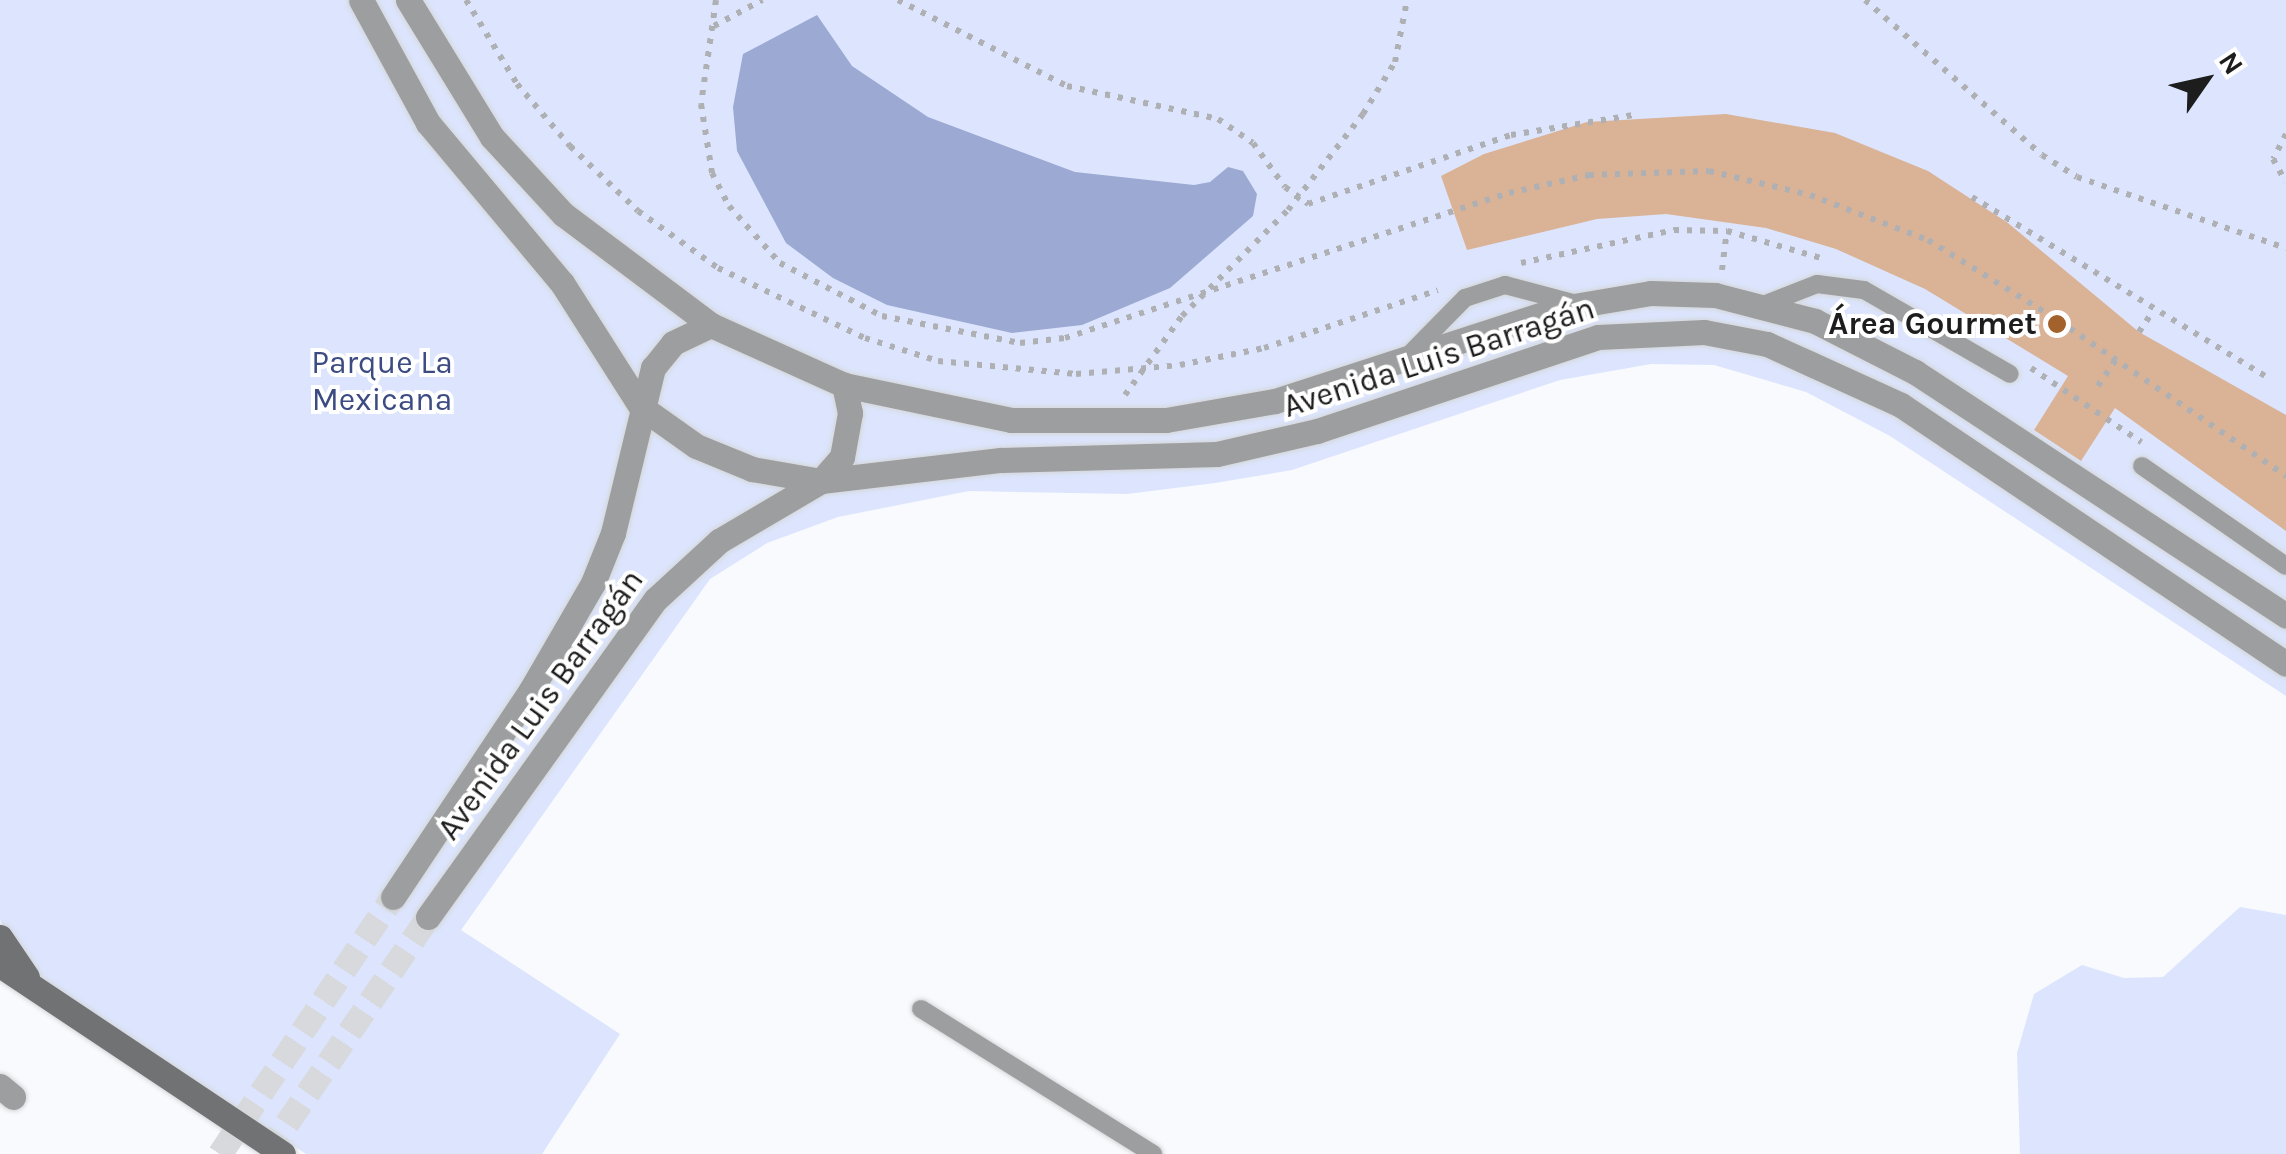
<!DOCTYPE html>
<meta charset="utf-8">
<style>
body{margin:0}
#map{position:relative;width:2286px;height:1154px;overflow:hidden;background:#f8fafd;font-family:Karla,sans-serif}
div>[style]{position:absolute}
.green>*{inset:0;background:#dce5fd}
.water>*{inset:0;background:#9ca9d2}
.building>*{inset:0;background:#dab296}
.street-tunnel>*{height:25px;margin-top:-12.5px;transform-origin:0;background:repeating-linear-gradient(90deg,#d7d9dc 0 25px,transparent 0 37px)}
.path>*{height:6px;margin-top:-3px;transform-origin:0;background:repeating-linear-gradient(90deg,#afb0b3 0 5px,transparent 0 13px)}
.roads{filter:drop-shadow(0 0 2px #d5d7d9) drop-shadow(0 0 2px #d5d7d9)}
.lane>*{height:18px;margin:-9px;padding:0 9px;transform-origin:9px;border-radius:9px;background:#9d9e9f}
.street>*{height:25px;margin:-12.5px;padding:0 12.5px;transform-origin:12.5px;border-radius:12.5px;background:#9d9e9f}
.secondary>*{height:25px;margin:-12.5px;padding:0 12.5px;transform-origin:12.5px;border-radius:12.5px;background:#717274}
.dots>*{width:28px;height:28px;translate:-50% -50%;box-sizing:border-box;border:5px solid #fff;border-radius:50%}
span{translate:-50% -50%;white-space:nowrap;text-align:center;line-height:1.15;-webkit-text-stroke:8px #fff;paint-order:stroke}
.poi-label{font-size:32px;color:#1d1d1e;font-weight:700}
.right{translate:-100% -50%;text-align:right}
.street-label{font-size:32px;color:#1d1d1e}
.park-label{font-size:32px;color:#3c4b81}
.north{position:absolute;left:2156px;top:30px;width:100px;height:100px;-webkit-text-stroke:8px #fff;paint-order:stroke;rotate:56deg;font-size:28px;font-weight:700;line-height:40px;text-align:center;color:#1d1d1e}
.north::after{content:'';display:block;margin:auto;width:35px;height:45px;background:#1d1d1e;clip-path:polygon(50% 0,100% 100%,50% 72%,0 100%)}
</style>
<div id="map">
<div class="green">
<i style="clip-path:polygon(0 0,2286px 0,2286px 696px,1890px 436px,1806px 392px,1714px 365px,1651px 364px,1560px 380px,1292px 470px,1215px 483px,1127px 494px,969px 491px,838px 517px,767px 543px,710px 579px,461px 930px,620px 1034px,542px 1154px,306px 1154px,30px 971px,0 920px)"></i>
<i style="clip-path:polygon(2240px 907px,2286px 915px,2286px 1154px,2020px 1154px,2017px 1053px,2034px 994px,2082px 965px,2124px 978px,2163px 977px)"></i>
</div>
<div class="water">
<i style="clip-path:polygon(817px 15px,852px 66px,928px 117px,1075px 172px,1194px 185px,1210px 182px,1228px 167px,1243px 171px,1257px 194px,1253px 216px,1170px 288px,1082px 325px,1012px 333px,887px 305px,833px 278px,786px 243px,737px 151px,733px 107px,743px 54px)"></i>
</div>
<div class="building">
<i style="clip-path:polygon(1726px 114px,1835px 133px,1928px 171px,2008px 223px,2139px 332px,2286px 415px,2286px 531px,2115px 408px,2081px 461px,2034px 430px,2068px 376px,1925px 289px,1836px 249px,1766px 228px,1666px 214px,1597px 219px,1467px 250px,1441px 176px,1484px 154px,1587px 122px)"></i>
</div>
<div class="street-tunnel">
<i style="left:220px;top:1154px;width:310px;rotate:-56.1deg"></i>
<i style="left:266px;top:1154px;width:287px;rotate:-55.6deg"></i>
</div>
<div class="path">
<i style="left:466px;top:0;width:98px;rotate:58.7deg"></i>
<i style="left:517px;top:84px;width:82px;rotate:49.5deg"></i>
<i style="left:570px;top:146px;width:94px;rotate:43.7deg"></i>
<i style="left:638px;top:211px;width:98px;rotate:35.5deg"></i>
<i style="left:718px;top:268px;width:163px;rotate:25.5deg"></i>
<i style="left:865px;top:338px;width:77px;rotate:17.5deg"></i>
<i style="left:938px;top:361px;width:139px;rotate:5.4deg"></i>
<i style="left:1076px;top:374px;width:104px;rotate:-4.9deg"></i>
<i style="left:1180px;top:365px;width:86px;rotate:-11.4deg"></i>
<i style="left:1264px;top:348px;width:183px;rotate:-18.4deg"></i>
<i style="left:716px;top:0;width:105px;rotate:98.2deg"></i>
<i style="left:701px;top:104px;width:70px;rotate:80.9deg"></i>
<i style="left:712px;top:173px;width:37px;rotate:63deg"></i>
<i style="left:729px;top:206px;width:76px;rotate:48.2deg"></i>
<i style="left:780px;top:263px;width:115px;rotate:27.5deg"></i>
<i style="left:882px;top:316px;width:141px;rotate:11.1deg"></i>
<i style="left:1020px;top:343px;width:45px;rotate:-6.3deg"></i>
<i style="left:1065px;top:338px;width:467px;rotate:-18.1deg"></i>
<i style="left:1509px;top:193px;width:82px;rotate:-12.7deg"></i>
<i style="left:1589px;top:175px;width:120px;rotate:-1.9deg"></i>
<i style="left:1709px;top:171px;width:104px;rotate:13.4deg"></i>
<i style="left:1810px;top:195px;width:126px;rotate:20.9deg"></i>
<i style="left:1928px;top:240px;width:154px;rotate:31.7deg"></i>
<i style="left:2059px;top:321px;width:275px;rotate:34.3deg"></i>
<i style="left:898px;top:0;width:190px;rotate:27deg"></i>
<i style="left:1067px;top:86px;width:155px;rotate:12.3deg"></i>
<i style="left:1218px;top:119px;width:42px;rotate:34.4deg"></i>
<i style="left:1253px;top:143px;width:54px;rotate:54deg"></i>
<i style="left:1285px;top:187px;width:29px;rotate:36deg"></i>
<i style="left:1308px;top:204px;width:214px;rotate:-18.8deg"></i>
<i style="left:1511px;top:135px;width:124px;rotate:-9.3deg"></i>
<i style="left:1865px;top:0;width:235px;rotate:41.2deg"></i>
<i style="left:2042px;top:155px;width:41px;rotate:32.2deg"></i>
<i style="left:2077px;top:177px;width:221px;rotate:18.8deg"></i>
<i style="left:714px;top:26px;width:55px;rotate:-28.4deg"></i>
<i style="left:2286px;top:134px;width:28px;rotate:117deg"></i>
<i style="left:2273px;top:159px;width:26px;rotate:61deg"></i>
<i style="left:1972px;top:197px;width:343px;rotate:31.4deg"></i>
<i style="left:1521px;top:263px;width:157px;rotate:-12.2deg"></i>
<i style="left:1674px;top:230px;width:53px;rotate:1.1deg"></i>
<i style="left:1727px;top:231px;width:98px;rotate:16deg"></i>
<i style="left:1722px;top:270px;width:39px;rotate:-83deg"></i>
<i style="left:2139px;top:332px;width:25px;rotate:-56deg"></i>
<i style="left:2031px;top:368px;width:133px;rotate:33.9deg"></i>
<i style="left:2098px;top:386px;width:32px;rotate:-56deg"></i>
<i style="left:1125px;top:395px;width:97px;rotate:-54.2deg"></i>
<i style="left:1182px;top:316px;width:150px;rotate:-45deg"></i>
<i style="left:1288px;top:210px;width:122px;rotate:-52deg"></i>
<i style="left:1363px;top:114px;width:61px;rotate:-58.4deg"></i>
<i style="left:1395px;top:62px;width:63px;rotate:-79deg"></i>
</div>
<div class="roads">
<div class="lane">
<i style="left:1766px;top:304px;width:55px;rotate:-21.4deg"></i>
<i style="left:1817px;top:284px;width:47px;rotate:7.3deg"></i>
<i style="left:1864px;top:290px;width:168px;rotate:29.9deg"></i>
<i style="left:1407px;top:357px;width:83px;rotate:-45.5deg"></i>
<i style="left:1465px;top:298px;width:42px;rotate:-18deg"></i>
<i style="left:1505px;top:285px;width:74px;rotate:14.8deg"></i>
<i style="left:2142px;top:466px;width:175px;rotate:34.8deg"></i>
<i style="left:921px;top:1009px;width:274px;rotate:32deg"></i>
</div>
<div class="street">
<i style="left:361px;top:0;width:140px;rotate:61.4deg"></i>
<i style="left:428px;top:123px;width:209px;rotate:50.1deg"></i>
<i style="left:562px;top:283px;width:147px;rotate:57.5deg"></i>
<i style="left:641px;top:407px;width:67px;rotate:35.3deg"></i>
<i style="left:696px;top:446px;width:61px;rotate:22.3deg"></i>
<i style="left:752px;top:469px;width:70px;rotate:9.9deg"></i>
<i style="left:821px;top:481px;width:181px;rotate:-6.7deg"></i>
<i style="left:1001px;top:460px;width:216px;rotate:-1.6deg"></i>
<i style="left:1217px;top:454px;width:103px;rotate:-13deg"></i>
<i style="left:1317px;top:431px;width:296px;rotate:-18.5deg"></i>
<i style="left:1598px;top:337px;width:106px;rotate:-2.7deg"></i>
<i style="left:1704px;top:332px;width:64px;rotate:10.8deg"></i>
<i style="left:1767px;top:344px;width:147px;rotate:24.5deg"></i>
<i style="left:1901px;top:405px;width:464px;rotate:33.9deg"></i>
<i style="left:408px;top:0;width:161px;rotate:58.5deg"></i>
<i style="left:492px;top:137px;width:105px;rotate:47.3deg"></i>
<i style="left:563px;top:214px;width:185px;rotate:36.9deg"></i>
<i style="left:711px;top:325px;width:146px;rotate:24.3deg"></i>
<i style="left:844px;top:385px;width:171px;rotate:11.8deg"></i>
<i style="left:1011px;top:420px;width:155px"></i>
<i style="left:1166px;top:420px;width:111px;rotate:-9.9deg"></i>
<i style="left:1275px;top:401px;width:302px;rotate:-18deg"></i>
<i style="left:1562px;top:308px;width:90px;rotate:-9.6deg"></i>
<i style="left:1651px;top:293px;width:64px;rotate:1.8deg"></i>
<i style="left:1715px;top:295px;width:103px;rotate:14.6deg"></i>
<i style="left:1815px;top:321px;width:112px;rotate:27deg"></i>
<i style="left:1915px;top:372px;width:444px;rotate:33.3deg"></i>
<i style="left:393px;top:897px;width:249px;rotate:-56.3deg"></i>
<i style="left:531px;top:690px;width:124px;rotate:-59.9deg"></i>
<i style="left:593px;top:583px;width:54px;rotate:-68.2deg"></i>
<i style="left:613px;top:533px;width:170px;rotate:-76.4deg"></i>
<i style="left:653px;top:368px;width:32px;rotate:-51deg"></i>
<i style="left:673px;top:343px;width:42px;rotate:-25.3deg"></i>
<i style="left:428px;top:917px;width:391px;rotate:-54.4deg"></i>
<i style="left:656px;top:599px;width:86px;rotate:-42.6deg"></i>
<i style="left:719px;top:541px;width:118px;rotate:-30.5deg"></i>
<i style="left:821px;top:481px;width:32px;rotate:-49deg"></i>
<i style="left:842px;top:457px;width:45px;rotate:-79.7deg"></i>
<i style="left:850px;top:413px;width:29px;rotate:-102deg"></i>
<i style="left:0;top:1086px;width:17px;rotate:40deg"></i>
</div>
<div class="secondary">
<i style="left:0;top:937px;width:48px;rotate:56deg"></i>
<i style="left:0;top:965px;width:340px;rotate:33.7deg"></i>
</div>
</div>
<div class="dots">
<i style="left:2057px;top:324px;background:#a3612c"></i>
</div>
<div class="poi-label">
<span class="right" style="left:2037px;top:324px">Área Gourmet</span>
</div>
<div class="street-label">
<span style="left:1439px;top:358px;rotate:-18deg">Avenida Luis Barragán</span>
<span style="left:541px;top:705px;rotate:-54deg">Avenida Luis Barragán</span>
</div>
<div class="park-label">
<span style="left:382px;top:382px">Parque La<br>Mexicana</span>
</div>
<div class="north">N</div>
</div>
